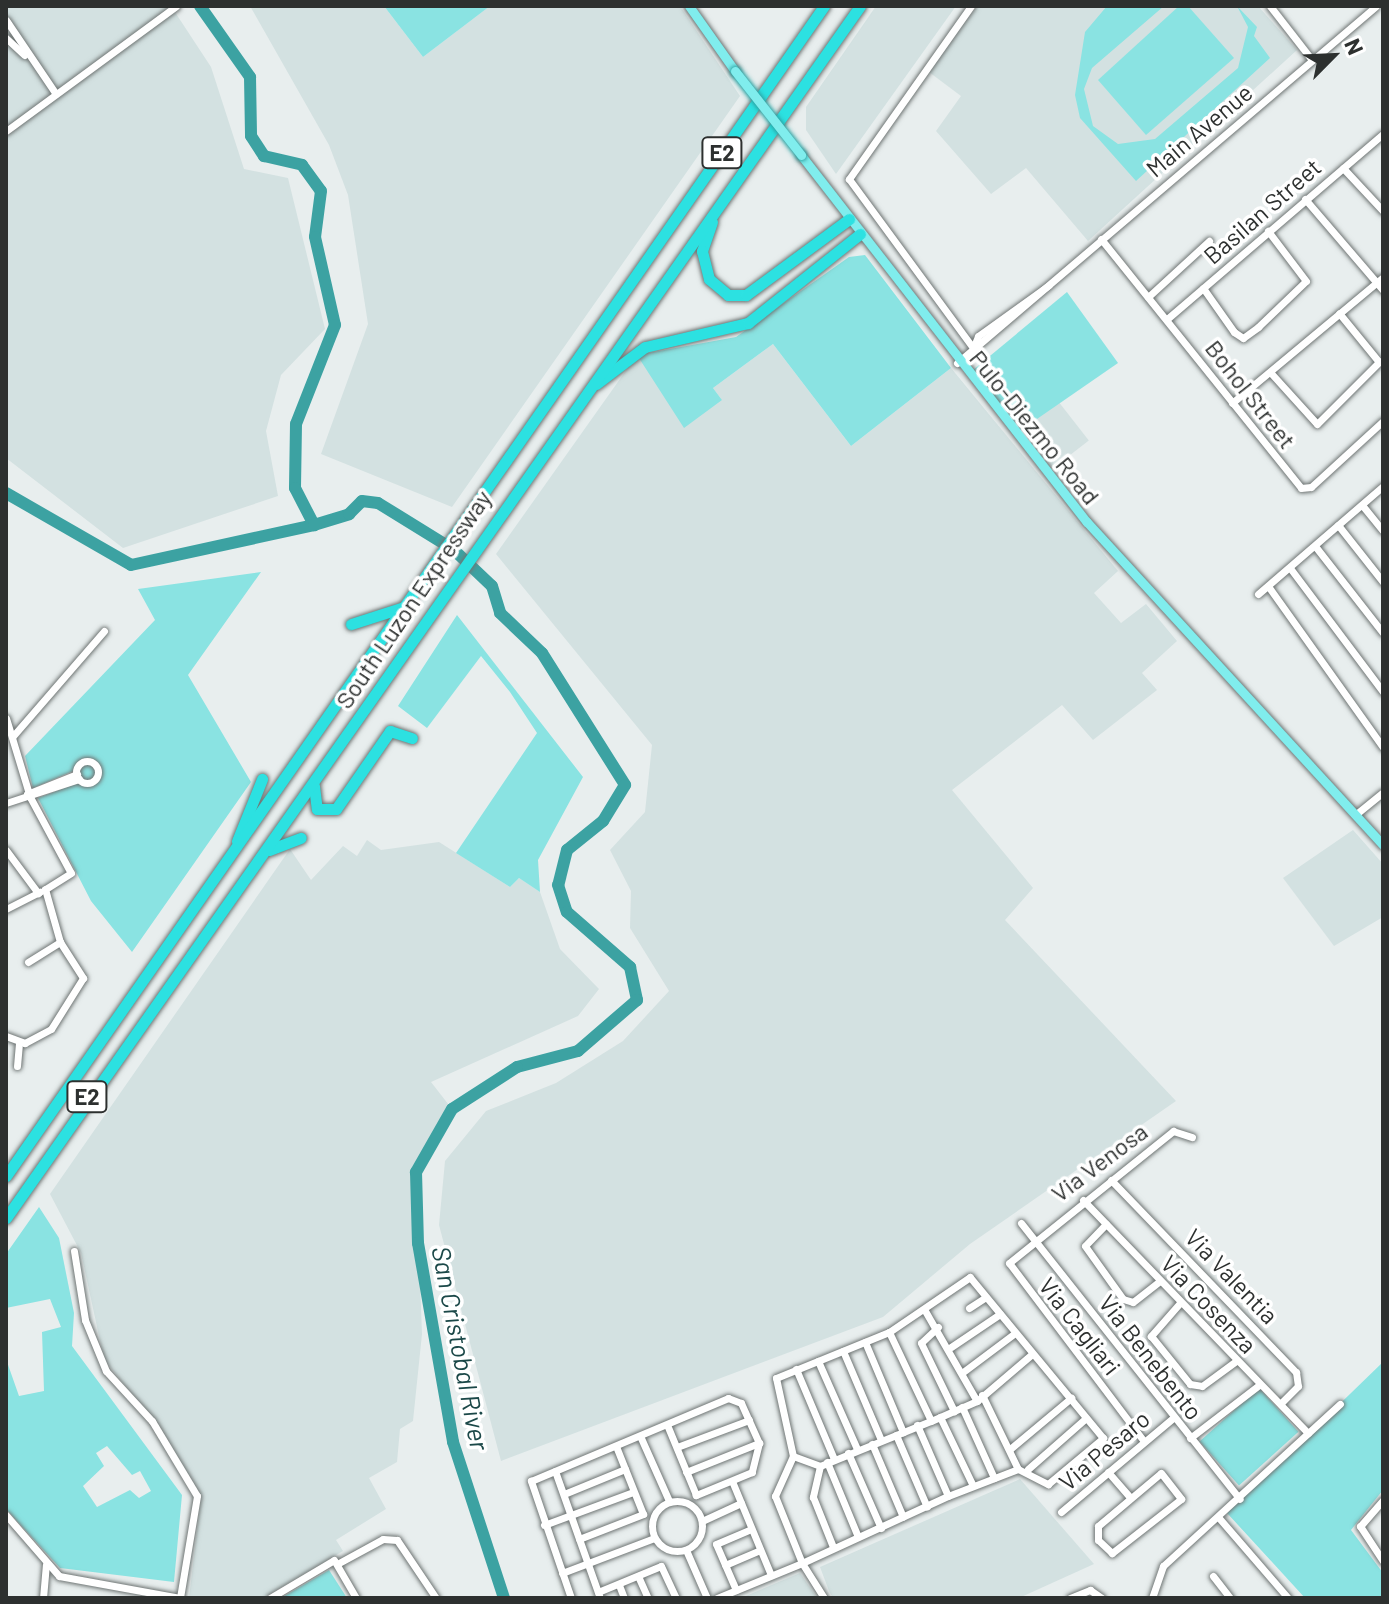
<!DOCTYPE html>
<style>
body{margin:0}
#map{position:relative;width:1389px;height:1604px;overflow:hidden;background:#e8eeee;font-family:Barlow,sans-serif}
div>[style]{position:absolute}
.built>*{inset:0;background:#d3e1e1;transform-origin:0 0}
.green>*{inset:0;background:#8ae3e2;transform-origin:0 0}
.river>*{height:12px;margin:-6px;padding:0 6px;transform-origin:6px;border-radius:6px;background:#3ca2a2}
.roads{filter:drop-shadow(0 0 2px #6f7574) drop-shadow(0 0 2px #6f7574)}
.minor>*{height:7px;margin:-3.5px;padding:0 3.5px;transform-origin:3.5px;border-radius:3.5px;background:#fff}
.minor>.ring{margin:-3.5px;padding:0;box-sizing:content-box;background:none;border:7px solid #fff;border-radius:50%}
.major>*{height:9px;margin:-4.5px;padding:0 4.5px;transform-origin:4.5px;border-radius:4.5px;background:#80eded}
.highway>*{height:11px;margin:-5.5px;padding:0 5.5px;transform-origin:5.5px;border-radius:5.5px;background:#2ce1e1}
.bridges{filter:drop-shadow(0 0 2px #2ca3a3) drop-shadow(0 0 2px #2ca3a3)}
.major-bridge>*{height:9px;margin:-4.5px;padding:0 4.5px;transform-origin:4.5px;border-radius:4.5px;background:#80eded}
span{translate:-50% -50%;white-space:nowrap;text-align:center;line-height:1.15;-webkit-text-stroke:7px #fff;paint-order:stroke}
.shield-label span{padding:2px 6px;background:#fff;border:2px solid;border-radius:6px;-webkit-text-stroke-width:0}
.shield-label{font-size:22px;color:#2d302f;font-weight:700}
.street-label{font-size:24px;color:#2d302f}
.water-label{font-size:26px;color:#1b4848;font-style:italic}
.frame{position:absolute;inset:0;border:8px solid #2d302f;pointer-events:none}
.north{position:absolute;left:1293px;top:16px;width:80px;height:80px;-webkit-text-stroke:6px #fff;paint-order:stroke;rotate:66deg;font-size:22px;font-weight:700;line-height:32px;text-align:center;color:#2d302f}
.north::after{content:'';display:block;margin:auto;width:28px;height:36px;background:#2d302f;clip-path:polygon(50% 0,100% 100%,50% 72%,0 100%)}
</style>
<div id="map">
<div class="built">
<i style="clip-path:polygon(6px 6px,171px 6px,211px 67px,244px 169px,288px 178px,325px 329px,281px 375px,266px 431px,278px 496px,123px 548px,6px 458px)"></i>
<i style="clip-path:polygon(250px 6px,384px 6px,423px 57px,490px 6px,680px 6px,740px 96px,452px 507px,321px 454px,368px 324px,348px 195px,329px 145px)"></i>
<i style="clip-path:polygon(876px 6px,956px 6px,836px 174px,806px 130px,806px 107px)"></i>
<i style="clip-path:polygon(977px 6px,1258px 6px,1297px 50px,1088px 241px,1026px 168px,991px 194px,936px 131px,961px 96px,929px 72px)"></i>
<i style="clip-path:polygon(773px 344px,851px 446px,951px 368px,1118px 571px,1094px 593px,1121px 623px,1146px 604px,1177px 641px,1142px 673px,1157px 690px,1093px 740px,1062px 705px,952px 790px,1033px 888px,1005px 920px,1176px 1101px,970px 1244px,883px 1317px,501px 1461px,439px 1225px,445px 1161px,486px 1111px,556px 1083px,623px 1041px,669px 991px,630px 928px,631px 891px,610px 850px,645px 812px,652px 745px,496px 554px,637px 355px,722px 400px,713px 388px)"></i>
<i style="left:1058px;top:401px;width:50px;height:47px;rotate:52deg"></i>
<i style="clip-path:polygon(1353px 830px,1383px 864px,1383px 917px,1334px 946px,1283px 878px)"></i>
<i style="clip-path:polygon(367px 840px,381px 850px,439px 842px,510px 887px,519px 878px,540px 892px,560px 949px,599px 989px,578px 1016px,431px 1082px,452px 1109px,416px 1172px,422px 1334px,413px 1421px,400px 1429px,397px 1462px,369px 1478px,386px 1509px,336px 1540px,343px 1551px,263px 1598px,189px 1598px,201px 1498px,166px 1437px,104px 1359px,81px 1253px,50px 1194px,290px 849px,311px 880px,343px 846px,357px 856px)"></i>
<i style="clip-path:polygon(1020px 1479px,1094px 1564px,1019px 1598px,833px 1598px,829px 1591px,820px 1567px)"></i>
<i style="clip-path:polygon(800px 1573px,817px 1598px,741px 1598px)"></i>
</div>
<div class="green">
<i style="clip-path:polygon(384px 6px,490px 6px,423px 57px)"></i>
<i style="clip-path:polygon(1107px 6px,1164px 6px,1092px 68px,1084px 89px,1093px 126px,1118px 144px,1155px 139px,1238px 68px,1248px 27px,1237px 6px,1257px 27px,1254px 36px,1270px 58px,1136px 181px,1080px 118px,1075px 95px,1085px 32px)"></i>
<i style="clip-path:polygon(1179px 6px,1188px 6px,1234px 58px,1146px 135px,1098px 80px)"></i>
<i style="clip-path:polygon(865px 255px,951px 368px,851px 446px,773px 344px,713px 388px,722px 400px,684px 428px,637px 355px,736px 337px,849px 257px)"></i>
<i style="clip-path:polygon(1067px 292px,1118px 363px,1021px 430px,973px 370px)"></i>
<i style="clip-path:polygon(261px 572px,188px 675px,251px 782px,132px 952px,91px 901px,38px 798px,78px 783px,73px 771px,33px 788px,25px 756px,155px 620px,138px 589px)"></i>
<i style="clip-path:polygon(457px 615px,583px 777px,538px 860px,540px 892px,519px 878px,510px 887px,456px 853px,537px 733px,510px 692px,481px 656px,427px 728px,398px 706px)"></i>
<i style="clip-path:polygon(evenodd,39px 1207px,59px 1238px,74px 1313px,72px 1346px,182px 1495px,174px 1582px,60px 1568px,6px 1509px,6px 1359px,19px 1396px,44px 1391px,42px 1332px,61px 1327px,50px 1299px,6px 1308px,6px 1254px,39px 1207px,107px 1446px,132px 1475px,140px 1471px,151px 1491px,139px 1498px,130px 1490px,97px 1507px,83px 1486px,104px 1466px,96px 1453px,107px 1446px)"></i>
<i style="clip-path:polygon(1383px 1362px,1383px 1490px,1351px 1530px,1383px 1573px,1383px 1598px,1305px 1598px,1227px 1513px)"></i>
<i style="left:1259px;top:1388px;width:59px;height:80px;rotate:48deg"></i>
<i style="clip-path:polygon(329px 1570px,347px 1598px,281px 1598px)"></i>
</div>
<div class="river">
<i style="left:200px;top:6px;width:87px;rotate:54.8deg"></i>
<i style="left:250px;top:77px;width:59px;rotate:89deg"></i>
<i style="left:251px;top:136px;width:24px;rotate:57deg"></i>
<i style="left:264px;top:156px;width:39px;rotate:13deg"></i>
<i style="left:302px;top:165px;width:32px;rotate:54deg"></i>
<i style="left:321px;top:191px;width:46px;rotate:97.4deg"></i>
<i style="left:315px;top:237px;width:90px;rotate:77.2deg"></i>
<i style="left:335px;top:325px;width:106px;rotate:111.5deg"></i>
<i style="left:296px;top:424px;width:64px;rotate:90.9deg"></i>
<i style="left:295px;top:488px;width:42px;rotate:62.8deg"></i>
<i style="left:6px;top:493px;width:144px;rotate:29.9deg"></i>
<i style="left:131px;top:565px;width:187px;rotate:-12.3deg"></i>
<i style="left:314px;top:525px;width:37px;rotate:-17deg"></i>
<i style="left:349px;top:514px;width:18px;rotate:-45deg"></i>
<i style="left:362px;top:501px;width:16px;rotate:7deg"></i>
<i style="left:378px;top:503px;width:89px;rotate:31.7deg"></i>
<i style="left:454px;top:550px;width:52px;rotate:43.5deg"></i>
<i style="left:492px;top:586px;width:28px;rotate:73deg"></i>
<i style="left:500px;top:613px;width:58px;rotate:43.6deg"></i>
<i style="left:542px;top:653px;width:156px;rotate:57.8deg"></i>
<i style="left:625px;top:785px;width:42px;rotate:121.4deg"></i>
<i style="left:603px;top:821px;width:46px;rotate:141.1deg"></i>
<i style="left:567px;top:850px;width:36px;rotate:104deg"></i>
<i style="left:558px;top:885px;width:28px;rotate:72deg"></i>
<i style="left:567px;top:912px;width:84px;rotate:41.1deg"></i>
<i style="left:630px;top:967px;width:34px;rotate:78deg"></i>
<i style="left:637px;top:1000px;width:78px;rotate:139.2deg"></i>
<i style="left:578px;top:1051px;width:63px;rotate:165.3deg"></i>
<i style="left:517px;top:1067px;width:77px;rotate:147.1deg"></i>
<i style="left:452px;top:1109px;width:73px;rotate:119.7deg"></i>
<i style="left:416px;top:1172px;width:71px;rotate:88.4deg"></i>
<i style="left:418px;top:1243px;width:202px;rotate:80deg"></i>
<i style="left:453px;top:1442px;width:164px;rotate:71.9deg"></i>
</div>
<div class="roads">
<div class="minor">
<i style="left:971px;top:6px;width:212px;rotate:125.2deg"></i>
<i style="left:849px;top:179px;width:210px;rotate:53.7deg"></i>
<i style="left:1270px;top:6px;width:68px;rotate:52.1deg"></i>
<i style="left:6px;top:20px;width:89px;rotate:56deg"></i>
<i style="left:6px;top:38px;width:25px;rotate:43deg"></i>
<i style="left:6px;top:131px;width:211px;rotate:-36.3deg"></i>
<i style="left:1343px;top:168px;width:59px;rotate:47.1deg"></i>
<i style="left:1305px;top:199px;width:120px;rotate:49.4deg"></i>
<i style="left:1101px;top:239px;width:319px;rotate:51.2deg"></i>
<i style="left:1301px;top:488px;width:10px;rotate:-6deg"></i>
<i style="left:1311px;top:487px;width:98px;rotate:-42.5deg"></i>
<i style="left:1203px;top:288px;width:54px;rotate:54.8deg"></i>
<i style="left:1234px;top:332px;width:11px;rotate:34deg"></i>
<i style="left:1243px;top:338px;width:19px;rotate:-36deg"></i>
<i style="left:1258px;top:327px;width:66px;rotate:-43.8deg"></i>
<i style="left:1306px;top:281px;width:63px;rotate:-127.2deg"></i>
<i style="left:1148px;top:297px;width:83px;rotate:-42.6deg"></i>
<i style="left:1167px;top:319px;width:284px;rotate:-40.6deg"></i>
<i style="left:973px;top:348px;width:13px;rotate:-67deg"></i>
<i style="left:978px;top:336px;width:87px;rotate:-35.7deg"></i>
<i style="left:957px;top:363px;width:550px;rotate:-40.43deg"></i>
<i style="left:1270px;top:372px;width:70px;rotate:47.9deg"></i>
<i style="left:1317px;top:424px;width:88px;rotate:-45deg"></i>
<i style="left:1379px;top:362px;width:63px;rotate:-129.2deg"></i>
<i style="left:1232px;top:403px;width:197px;rotate:-39.8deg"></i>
<i style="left:1362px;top:505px;width:33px;rotate:51deg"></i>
<i style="left:1338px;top:525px;width:73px;rotate:51.7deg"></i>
<i style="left:1315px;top:546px;width:110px;rotate:52deg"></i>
<i style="left:1290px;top:568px;width:155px;rotate:53.1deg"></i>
<i style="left:1268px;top:586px;width:198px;rotate:54.5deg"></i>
<i style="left:1258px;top:594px;width:165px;rotate:-40.8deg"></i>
<i style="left:6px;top:718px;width:83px;rotate:73.1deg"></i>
<i style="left:30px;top:797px;width:86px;rotate:61.7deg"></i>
<i style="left:71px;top:873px;width:31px;rotate:148deg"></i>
<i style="left:45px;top:889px;width:55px;rotate:74.2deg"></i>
<i style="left:60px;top:942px;width:43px;rotate:57.4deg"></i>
<i style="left:83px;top:978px;width:60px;rotate:122.1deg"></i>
<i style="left:51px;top:1029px;width:30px;rotate:152deg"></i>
<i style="left:25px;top:1043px;width:20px;rotate:-160deg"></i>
<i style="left:13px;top:736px;width:139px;rotate:-49.1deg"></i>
<i class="ring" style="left:76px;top:761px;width:15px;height:15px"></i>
<i style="left:27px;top:794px;width:54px;rotate:-21.8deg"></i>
<i style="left:6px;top:803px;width:77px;rotate:-18.2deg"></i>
<i style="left:1355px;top:815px;width:36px;rotate:-39deg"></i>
<i style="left:6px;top:850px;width:54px;rotate:53.3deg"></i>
<i style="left:6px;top:909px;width:38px;rotate:-27deg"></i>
<i style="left:28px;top:962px;width:38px;rotate:-32deg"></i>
<i style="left:17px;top:1066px;width:24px;rotate:-85deg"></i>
<i style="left:1111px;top:1180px;width:267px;rotate:46.1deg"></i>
<i style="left:1296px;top:1372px;width:14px;rotate:82deg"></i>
<i style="left:1298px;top:1386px;width:24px;rotate:135deg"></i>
<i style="left:1083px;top:1200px;width:324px;rotate:46deg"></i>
<i style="left:1021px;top:1223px;width:352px;rotate:51.6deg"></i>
<i style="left:1106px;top:1224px;width:30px;rotate:134deg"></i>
<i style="left:1085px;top:1246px;width:65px;rotate:54.4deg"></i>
<i style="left:1123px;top:1299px;width:10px;rotate:17deg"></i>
<i style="left:1133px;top:1302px;width:34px;rotate:-38deg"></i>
<i style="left:74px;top:1251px;width:70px;rotate:80.9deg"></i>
<i style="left:85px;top:1320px;width:55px;rotate:67.6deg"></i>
<i style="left:106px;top:1371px;width:68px;rotate:47.4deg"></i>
<i style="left:152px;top:1421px;width:87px;rotate:59deg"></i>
<i style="left:197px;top:1496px;width:103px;rotate:99.5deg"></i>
<i style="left:1179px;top:1304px;width:43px;rotate:131.2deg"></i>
<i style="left:1151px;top:1336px;width:62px;rotate:50.9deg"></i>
<i style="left:1190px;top:1384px;width:12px;rotate:9deg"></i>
<i style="left:1202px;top:1386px;width:42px;rotate:-36.3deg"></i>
<i style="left:969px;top:1308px;width:20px;rotate:-33deg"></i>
<i style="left:924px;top:1309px;width:106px;rotate:60.1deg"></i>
<i style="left:938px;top:1327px;width:23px;rotate:137deg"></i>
<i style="left:921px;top:1343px;width:76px;rotate:64.1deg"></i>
<i style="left:889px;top:1332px;width:98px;rotate:64.7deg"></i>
<i style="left:865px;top:1342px;width:98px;rotate:67.1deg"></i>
<i style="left:951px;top:1347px;width:59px;rotate:-34deg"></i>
<i style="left:843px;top:1351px;width:97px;rotate:66.9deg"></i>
<i style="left:818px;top:1361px;width:96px;rotate:66.1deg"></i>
<i style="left:796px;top:1369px;width:98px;rotate:67.1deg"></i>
<i style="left:963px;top:1372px;width:65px;rotate:-36.9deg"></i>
<i style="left:982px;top:1395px;width:82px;rotate:64.1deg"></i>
<i style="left:962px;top:1407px;width:78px;rotate:65.7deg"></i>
<i style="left:940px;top:1417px;width:76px;rotate:64.4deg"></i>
<i style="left:917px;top:1425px;width:77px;rotate:66.4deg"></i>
<i style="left:896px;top:1435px;width:78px;rotate:66.7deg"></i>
<i style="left:641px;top:1438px;width:69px;rotate:66deg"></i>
<i style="left:1190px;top:1438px;width:87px;rotate:-37.5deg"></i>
<i style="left:1143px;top:1440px;width:222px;rotate:-127.1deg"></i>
<i style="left:1009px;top:1263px;width:211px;rotate:-38.8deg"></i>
<i style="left:1173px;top:1131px;width:20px;rotate:18deg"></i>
<i style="left:872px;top:1444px;width:79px;rotate:67deg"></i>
<i style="left:677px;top:1447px;width:77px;rotate:-20.6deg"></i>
<i style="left:1010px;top:1449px;width:80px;rotate:-39.9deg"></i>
<i style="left:848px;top:1453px;width:82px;rotate:66.3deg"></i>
<i style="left:793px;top:1456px;width:29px;rotate:20deg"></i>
<i style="left:820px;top:1466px;width:120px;rotate:-22.1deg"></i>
<i style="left:931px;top:1421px;width:50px;rotate:-23.5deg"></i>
<i style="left:977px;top:1401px;width:72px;rotate:-40.5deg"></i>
<i style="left:827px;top:1462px;width:81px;rotate:67.5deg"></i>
<i style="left:820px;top:1466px;width:32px;rotate:103deg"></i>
<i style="left:813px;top:1497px;width:54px;rotate:68.2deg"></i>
<i style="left:1028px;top:1469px;width:77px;rotate:-41.3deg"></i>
<i style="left:555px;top:1471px;width:135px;rotate:70.5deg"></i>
<i style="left:686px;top:1472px;width:79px;rotate:-21.7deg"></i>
<i style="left:1108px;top:1472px;width:33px;rotate:49deg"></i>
<i style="left:1161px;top:1473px;width:33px;rotate:52deg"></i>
<i style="left:1181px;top:1499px;width:88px;rotate:142deg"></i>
<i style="left:1112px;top:1553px;width:19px;rotate:-137deg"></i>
<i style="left:1098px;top:1540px;width:14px;rotate:-90deg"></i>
<i style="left:1098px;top:1526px;width:82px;rotate:-40.1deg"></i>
<i style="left:732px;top:1481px;width:102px;rotate:67.5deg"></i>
<i style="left:564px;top:1494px;width:66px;rotate:-22.3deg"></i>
<i style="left:1383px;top:1500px;width:35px;rotate:131deg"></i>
<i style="left:1360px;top:1526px;width:42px;rotate:56.7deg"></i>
<i class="ring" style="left:652px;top:1501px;width:43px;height:43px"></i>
<i style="left:1061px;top:1512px;width:145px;rotate:-40deg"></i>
<i style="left:6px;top:1515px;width:81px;rotate:49deg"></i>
<i style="left:59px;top:1576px;width:123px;rotate:10.3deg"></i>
<i style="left:1219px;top:1518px;width:106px;rotate:49.2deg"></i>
<i style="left:702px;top:1521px;width:43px;rotate:-24.8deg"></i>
<i style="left:544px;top:1525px;width:95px;rotate:-20.3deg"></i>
<i style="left:579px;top:1539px;width:69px;rotate:-21.3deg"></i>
<i style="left:643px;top:1514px;width:73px;rotate:-111.7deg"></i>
<i style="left:686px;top:1550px;width:52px;rotate:66.4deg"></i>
<i style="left:337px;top:1564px;width:52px;rotate:-28.5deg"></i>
<i style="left:383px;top:1539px;width:14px;rotate:4deg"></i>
<i style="left:397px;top:1540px;width:70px;rotate:56.1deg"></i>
<i style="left:725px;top:1565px;width:38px;rotate:-23deg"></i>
<i style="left:562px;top:1573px;width:98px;rotate:-20.8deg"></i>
<i style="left:638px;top:1576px;width:24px;rotate:66deg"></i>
<i style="left:1213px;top:1576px;width:28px;rotate:52deg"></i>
<i style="left:619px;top:1585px;width:14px;rotate:69deg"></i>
<i style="left:736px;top:1590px;width:50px;rotate:-113.5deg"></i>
<i style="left:716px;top:1544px;width:38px;rotate:-23deg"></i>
<i style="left:598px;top:1592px;width:68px;rotate:-22.4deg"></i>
<i style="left:661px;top:1566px;width:35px;rotate:65deg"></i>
<i style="left:43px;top:1598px;width:33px;rotate:-85deg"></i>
<i style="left:270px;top:1598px;width:74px;rotate:-30.7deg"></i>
<i style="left:334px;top:1560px;width:44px;rotate:59.9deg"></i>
<i style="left:571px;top:1598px;width:124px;rotate:-108.9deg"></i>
<i style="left:531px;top:1481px;width:214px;rotate:-22.8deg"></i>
<i style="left:728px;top:1398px;width:14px;rotate:21deg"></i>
<i style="left:741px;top:1403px;width:44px;rotate:65.8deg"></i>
<i style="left:759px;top:1443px;width:30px;rotate:104deg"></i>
<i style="left:752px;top:1472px;width:61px;rotate:157.7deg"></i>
<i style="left:696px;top:1495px;width:74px;rotate:-112.4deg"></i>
<i style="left:717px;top:1598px;width:92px;rotate:-22.4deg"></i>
<i style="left:802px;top:1563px;width:161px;rotate:-24.7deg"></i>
<i style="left:948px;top:1496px;width:75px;rotate:-21.1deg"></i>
<i style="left:1018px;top:1469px;width:34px;rotate:27deg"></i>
<i style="left:1048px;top:1484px;width:72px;rotate:-39.9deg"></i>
<i style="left:1103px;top:1438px;width:209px;rotate:-129.6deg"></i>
<i style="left:970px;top:1277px;width:98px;rotate:145.8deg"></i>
<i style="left:889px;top:1332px;width:122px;rotate:157.8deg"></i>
<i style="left:776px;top:1378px;width:80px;rotate:77.7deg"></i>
<i style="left:793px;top:1456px;width:44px;rotate:114.2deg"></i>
<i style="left:775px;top:1496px;width:72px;rotate:68.1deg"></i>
<i style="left:802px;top:1563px;width:41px;rotate:57.8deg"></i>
<i style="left:1070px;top:1598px;width:22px;rotate:-22deg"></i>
<i style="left:1090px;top:1590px;width:14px;rotate:34deg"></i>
<i style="left:1152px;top:1598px;width:34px;rotate:-71deg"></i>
<i style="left:1163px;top:1566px;width:240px;rotate:-42.5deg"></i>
</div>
<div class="major">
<i style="left:689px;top:6px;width:80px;rotate:54.7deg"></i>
<i style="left:801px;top:155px;width:465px;rotate:52.1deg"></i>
<i style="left:1087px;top:522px;width:438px;rotate:47.5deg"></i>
</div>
<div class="highway">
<i style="left:712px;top:222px;width:31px;rotate:109deg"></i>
<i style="left:702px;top:251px;width:29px;rotate:76deg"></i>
<i style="left:709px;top:279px;width:25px;rotate:40deg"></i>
<i style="left:728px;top:295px;width:18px"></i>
<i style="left:746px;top:295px;width:128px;rotate:-36.4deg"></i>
<i style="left:596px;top:384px;width:61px;rotate:-37.1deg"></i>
<i style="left:645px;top:347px;width:106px;rotate:-13.1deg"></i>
<i style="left:748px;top:323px;width:143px;rotate:-38.5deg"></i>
<i style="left:351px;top:624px;width:56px;rotate:-17.8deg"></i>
<i style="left:314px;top:786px;width:23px;rotate:83deg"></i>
<i style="left:317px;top:809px;width:19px"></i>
<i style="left:336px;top:809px;width:95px;rotate:-55.3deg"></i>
<i style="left:390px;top:731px;width:23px;rotate:18deg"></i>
<i style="left:237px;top:841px;width:67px;rotate:-68deg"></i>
<i style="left:269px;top:850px;width:34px;rotate:-21deg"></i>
<i style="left:6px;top:1176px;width:1428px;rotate:-55.04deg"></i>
<i style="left:6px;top:1218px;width:1483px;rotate:-54.83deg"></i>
</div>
</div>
<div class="bridges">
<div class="major-bridge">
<i style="left:735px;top:71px;width:107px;rotate:51.8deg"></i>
</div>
</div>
<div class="shield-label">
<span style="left:722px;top:153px">E2</span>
<span style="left:87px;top:1097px">E2</span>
</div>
<div class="street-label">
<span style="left:1199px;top:130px;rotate:-40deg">Main Avenue</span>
<span style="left:1262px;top:211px;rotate:-41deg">Basilan Street</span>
<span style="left:1251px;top:394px;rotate:52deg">Bohol Street</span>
<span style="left:1035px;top:427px;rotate:51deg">Pulo-Diezmo Road</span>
<span style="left:413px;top:599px;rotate:-56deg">South Luzon Expressway</span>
<span style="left:1099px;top:1162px;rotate:-37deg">Via Venosa</span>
<span style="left:1232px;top:1276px;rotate:46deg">Via Valentia</span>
<span style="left:1209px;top:1304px;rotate:46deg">Via Cosenza</span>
<span style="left:1080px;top:1326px;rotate:52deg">Via Cagliari</span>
<span style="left:1151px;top:1357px;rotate:52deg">Via Benebento</span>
<span style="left:1104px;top:1450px;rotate:-40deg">Via Pesaro</span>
</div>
<div class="water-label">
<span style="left:461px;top:1348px;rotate:79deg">San Cristobal River</span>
</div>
<div class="frame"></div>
<div class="north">N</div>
</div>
